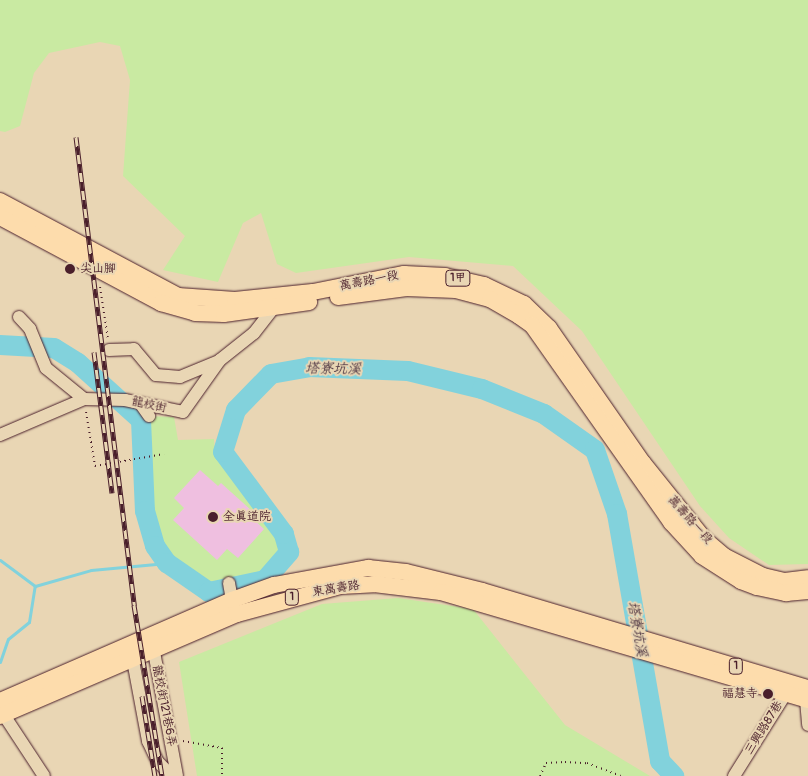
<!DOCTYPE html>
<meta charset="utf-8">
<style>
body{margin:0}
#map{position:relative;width:808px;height:776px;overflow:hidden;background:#e9d6b4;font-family:Pangolin,"LXGW WenKai TC",sans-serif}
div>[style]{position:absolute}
.green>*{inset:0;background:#c9eaa2}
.stream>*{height:3px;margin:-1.5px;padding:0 1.5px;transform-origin:1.5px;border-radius:1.5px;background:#82d2dc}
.river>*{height:20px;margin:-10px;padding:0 10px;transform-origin:10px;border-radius:10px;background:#82d2dc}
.building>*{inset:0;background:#efbfe0}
.path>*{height:2px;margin-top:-1px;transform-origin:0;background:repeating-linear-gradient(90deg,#4a1f2b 0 1px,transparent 0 5px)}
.roads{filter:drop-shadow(0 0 1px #4a1f2b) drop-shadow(0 0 1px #4a1f2b)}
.minor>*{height:12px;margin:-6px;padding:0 6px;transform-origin:6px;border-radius:6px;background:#e9d6b4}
.major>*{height:16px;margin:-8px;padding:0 8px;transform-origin:8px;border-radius:8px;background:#fddcac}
.rail>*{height:5px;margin-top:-2.5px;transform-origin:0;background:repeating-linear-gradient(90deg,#e9d6b4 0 9px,#4a1f2b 0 18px);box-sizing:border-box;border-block:1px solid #4a1f2b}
.dots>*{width:14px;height:14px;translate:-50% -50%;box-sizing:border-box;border:2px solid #e9d6b4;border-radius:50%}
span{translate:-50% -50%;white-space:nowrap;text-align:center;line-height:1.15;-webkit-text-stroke:4px #e9d6b4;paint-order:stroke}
.shield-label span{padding:1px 4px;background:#e9d6b4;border:1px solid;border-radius:4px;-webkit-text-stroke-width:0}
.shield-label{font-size:11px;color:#4a1f2b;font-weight:700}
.poi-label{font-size:12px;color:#4a1f2b}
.left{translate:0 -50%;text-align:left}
.right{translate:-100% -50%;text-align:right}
.street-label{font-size:12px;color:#4a1f2b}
.water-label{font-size:14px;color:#523a46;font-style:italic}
</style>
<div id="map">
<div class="green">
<i style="clip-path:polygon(0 0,808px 0,808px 564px,769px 565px,729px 538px,700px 506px,582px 331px,513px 266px,409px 257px,296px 273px,277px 264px,261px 213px,243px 223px,218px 282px,163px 270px,185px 236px,123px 176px,130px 80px,120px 46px,100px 42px,49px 53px,34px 73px,20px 126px,5px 132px,0 131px)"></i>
<i style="clip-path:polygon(145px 416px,174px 417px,178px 440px,214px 439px,215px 453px,276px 533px,282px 551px,263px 574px,214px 587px,177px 563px,162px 548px,150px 513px)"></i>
<i style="clip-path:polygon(398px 598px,473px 609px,565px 725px,650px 776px,197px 776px,179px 662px,322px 604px)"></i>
</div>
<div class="stream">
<i style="left:0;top:560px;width:44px;rotate:36.6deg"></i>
<i style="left:35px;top:586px;width:58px;rotate:-15.9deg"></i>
<i style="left:91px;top:570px;width:76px;rotate:-5.3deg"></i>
<i style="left:0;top:662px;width:24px;rotate:-71deg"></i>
<i style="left:8px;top:639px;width:27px;rotate:-39deg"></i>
<i style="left:29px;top:622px;width:36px;rotate:-81deg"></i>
</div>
<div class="river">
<i style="left:0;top:345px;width:54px;rotate:3.2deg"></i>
<i style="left:54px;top:348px;width:28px;rotate:32deg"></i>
<i style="left:78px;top:363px;width:85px;rotate:42.1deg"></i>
<i style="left:141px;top:420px;width:91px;rotate:87.5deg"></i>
<i style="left:145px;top:511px;width:36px;rotate:74deg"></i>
<i style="left:155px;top:546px;width:21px;rotate:55deg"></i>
<i style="left:167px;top:563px;width:51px;rotate:34.6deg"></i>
<i style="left:209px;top:592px;width:57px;rotate:-12.1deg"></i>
<i style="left:265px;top:580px;width:37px;rotate:-49deg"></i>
<i style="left:289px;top:552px;width:19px;rotate:-106deg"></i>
<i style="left:284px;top:534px;width:102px;rotate:-126.6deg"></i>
<i style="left:223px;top:452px;width:44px;rotate:-72.8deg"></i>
<i style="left:236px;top:410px;width:50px;rotate:-45.8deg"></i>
<i style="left:271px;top:374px;width:39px;rotate:-10deg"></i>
<i style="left:309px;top:367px;width:99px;rotate:2.3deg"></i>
<i style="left:408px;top:371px;width:76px;rotate:13.7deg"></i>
<i style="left:482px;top:389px;width:67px;rotate:22deg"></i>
<i style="left:544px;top:414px;width:62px;rotate:35.2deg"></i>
<i style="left:595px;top:450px;width:68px;rotate:71deg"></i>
<i style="left:617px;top:514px;width:251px;rotate:80.1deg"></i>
<i style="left:660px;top:761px;width:21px;rotate:47deg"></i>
</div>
<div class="building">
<i style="clip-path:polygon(200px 470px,218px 486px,221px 483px,252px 511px,249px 515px,264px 529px,238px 558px,227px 549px,217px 560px,173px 520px,184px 508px,174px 498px)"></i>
</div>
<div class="path">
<i style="left:100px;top:287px;width:53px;rotate:81.3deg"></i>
<i style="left:86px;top:412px;width:55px;rotate:80.5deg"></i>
<i style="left:95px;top:466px;width:70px;rotate:-9.9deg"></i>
<i style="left:183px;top:741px;width:40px;rotate:10deg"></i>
<i style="left:222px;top:748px;width:28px;rotate:90deg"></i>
<i style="left:540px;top:776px;width:14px;rotate:-65deg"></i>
<i style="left:546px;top:763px;width:19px;rotate:-3deg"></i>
<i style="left:565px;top:762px;width:22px;rotate:3deg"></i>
<i style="left:587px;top:763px;width:36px;rotate:21deg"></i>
</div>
<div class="roads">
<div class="minor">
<i style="left:19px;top:317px;width:16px;rotate:47deg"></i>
<i style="left:30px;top:329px;width:42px;rotate:67.7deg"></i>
<i style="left:46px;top:368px;width:49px;rotate:39.2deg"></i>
<i style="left:109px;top:350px;width:25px;rotate:-2deg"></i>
<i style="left:134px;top:349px;width:34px;rotate:50deg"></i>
<i style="left:156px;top:375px;width:24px;rotate:5deg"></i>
<i style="left:180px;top:377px;width:42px;rotate:-22.3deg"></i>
<i style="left:140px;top:403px;width:16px;rotate:55deg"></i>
<i style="left:0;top:435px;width:91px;rotate:-23.2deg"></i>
<i style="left:84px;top:399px;width:41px;rotate:1.4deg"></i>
<i style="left:125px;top:400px;width:59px;rotate:11.7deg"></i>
<i style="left:183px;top:412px;width:64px;rotate:-54.6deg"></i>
<i style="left:220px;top:360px;width:43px;rotate:-38.5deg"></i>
<i style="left:254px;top:333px;width:31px;rotate:-52deg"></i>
<i style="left:273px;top:309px;width:8px;rotate:-83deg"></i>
<i style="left:229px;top:583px;width:17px;rotate:80deg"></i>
<i style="left:152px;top:641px;width:137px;rotate:79.5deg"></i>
<i style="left:131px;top:650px;width:93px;rotate:79.4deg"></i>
<i style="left:148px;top:741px;width:23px;rotate:65deg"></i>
<i style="left:158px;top:762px;width:20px;rotate:45deg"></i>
<i style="left:0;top:709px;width:80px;rotate:56.7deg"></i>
<i style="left:734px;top:776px;width:98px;rotate:-57.9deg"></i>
<i style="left:786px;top:693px;width:16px;rotate:-27deg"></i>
<i style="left:800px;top:686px;width:15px;rotate:67deg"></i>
<i style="left:806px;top:700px;width:25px;rotate:85deg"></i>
</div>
<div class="major">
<i style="left:0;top:201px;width:202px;rotate:28.1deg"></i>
<i style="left:178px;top:296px;width:57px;rotate:4deg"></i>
<i style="left:235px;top:300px;width:78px;rotate:-5.9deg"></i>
<i style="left:313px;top:292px;width:93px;rotate:-11.2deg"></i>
<i style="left:404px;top:274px;width:41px;rotate:2.8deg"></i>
<i style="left:445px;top:276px;width:40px;rotate:13deg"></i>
<i style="left:484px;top:285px;width:44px;rotate:25.4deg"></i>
<i style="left:524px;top:304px;width:35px;rotate:44deg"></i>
<i style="left:549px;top:328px;width:165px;rotate:55.2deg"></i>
<i style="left:643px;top:463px;width:99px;rotate:51.2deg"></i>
<i style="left:705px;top:540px;width:25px;rotate:40deg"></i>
<i style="left:724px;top:556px;width:44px;rotate:27.1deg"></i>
<i style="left:763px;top:576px;width:23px;rotate:13deg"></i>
<i style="left:785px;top:581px;width:23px;rotate:-7deg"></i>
<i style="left:0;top:217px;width:183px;rotate:28.1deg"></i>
<i style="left:161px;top:303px;width:35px;rotate:16deg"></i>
<i style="left:195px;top:313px;width:29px;rotate:2deg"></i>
<i style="left:224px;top:314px;width:86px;rotate:-8deg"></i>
<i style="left:338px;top:297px;width:69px;rotate:-7.5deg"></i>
<i style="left:406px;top:288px;width:50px;rotate:2.3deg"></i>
<i style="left:456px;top:290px;width:35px;rotate:15deg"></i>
<i style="left:490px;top:299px;width:34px;rotate:30deg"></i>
<i style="left:519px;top:316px;width:16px;rotate:35deg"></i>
<i style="left:532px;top:325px;width:241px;rotate:54.8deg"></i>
<i style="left:671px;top:522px;width:46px;rotate:47.6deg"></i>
<i style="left:702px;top:556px;width:46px;rotate:32.7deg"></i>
<i style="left:741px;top:581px;width:17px;rotate:21deg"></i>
<i style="left:757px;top:587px;width:30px;rotate:12deg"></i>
<i style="left:786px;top:593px;width:22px;rotate:-5deg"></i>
<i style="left:0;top:701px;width:253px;rotate:-23.5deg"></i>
<i style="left:232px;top:600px;width:45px;rotate:-19.7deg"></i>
<i style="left:274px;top:585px;width:96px;rotate:-10.3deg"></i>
<i style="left:368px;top:568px;width:38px;rotate:6deg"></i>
<i style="left:406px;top:572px;width:78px;rotate:14deg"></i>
<i style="left:482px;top:591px;width:340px;rotate:16.6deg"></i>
<i style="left:0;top:716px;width:258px;rotate:-23.3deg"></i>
<i style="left:237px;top:614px;width:107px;rotate:-15.2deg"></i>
<i style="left:340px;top:586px;width:34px;rotate:-3deg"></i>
<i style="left:374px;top:584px;width:67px;rotate:6.8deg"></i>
<i style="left:441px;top:592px;width:383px;rotate:16.4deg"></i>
</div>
</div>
<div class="rail">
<i style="left:76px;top:137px;width:472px;rotate:82.9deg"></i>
<i style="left:134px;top:605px;width:173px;rotate:80.7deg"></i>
<i style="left:94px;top:352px;width:142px;rotate:82.7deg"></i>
<i style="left:142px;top:696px;width:81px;rotate:80.8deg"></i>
</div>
<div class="dots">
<i style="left:70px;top:269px;background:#4a1f2b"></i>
<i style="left:213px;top:517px;background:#4a1f2b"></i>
<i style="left:768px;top:694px;background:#4a1f2b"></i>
</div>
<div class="shield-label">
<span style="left:458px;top:278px">1甲</span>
<span style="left:292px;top:597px">1</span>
<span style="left:736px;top:666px">1</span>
</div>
<div class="poi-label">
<span class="left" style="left:80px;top:269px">尖山腳</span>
<span class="left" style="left:223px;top:517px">全真道院</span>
<span class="right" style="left:758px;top:694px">福慧寺</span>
</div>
<div class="street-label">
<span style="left:369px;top:281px;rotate:-11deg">萬壽路一段</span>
<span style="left:149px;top:405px;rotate:12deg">龍校街</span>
<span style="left:690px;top:520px;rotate:48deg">萬壽路一段</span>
<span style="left:336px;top:589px;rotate:-9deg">東萬壽路</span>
<span style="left:164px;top:706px;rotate:79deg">龍校街121巷6弄</span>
<span style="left:764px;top:728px;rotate:-58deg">三興路87巷</span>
</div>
<div class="water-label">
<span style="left:333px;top:369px;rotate:1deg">塔寮坑溪</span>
<span style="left:637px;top:629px;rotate:80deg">塔寮坑溪</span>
</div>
</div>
